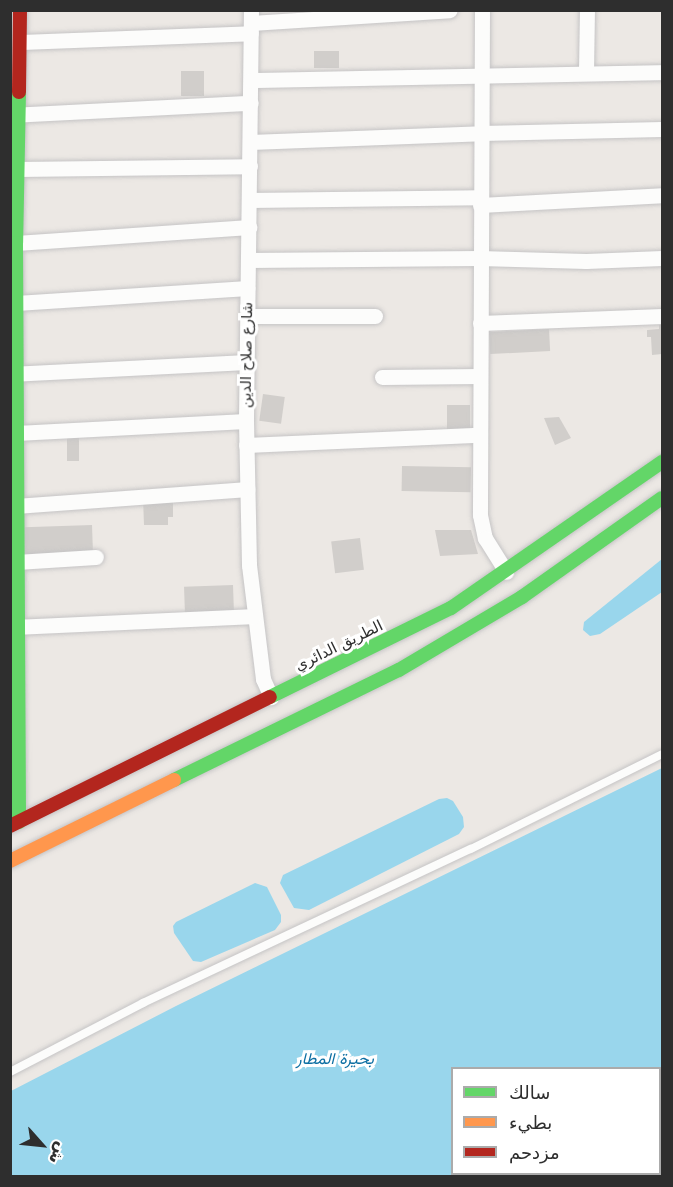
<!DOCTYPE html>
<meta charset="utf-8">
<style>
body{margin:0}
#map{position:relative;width:673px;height:1187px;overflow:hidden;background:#ece8e4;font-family:"DejaVu Sans",Vazirmatn,sans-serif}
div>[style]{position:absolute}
.water>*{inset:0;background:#99d6ec}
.building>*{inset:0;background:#d1cecb;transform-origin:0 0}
.roads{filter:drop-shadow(0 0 2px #c5c4c5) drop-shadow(0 0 2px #c5c4c5)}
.lane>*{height:8px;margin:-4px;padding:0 4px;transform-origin:4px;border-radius:4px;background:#fcfcfb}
.street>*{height:15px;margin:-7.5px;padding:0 7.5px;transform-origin:7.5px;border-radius:7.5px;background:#fcfcfb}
.fast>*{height:14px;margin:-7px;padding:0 7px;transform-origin:7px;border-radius:7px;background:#63d668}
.slow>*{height:14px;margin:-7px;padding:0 7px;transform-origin:7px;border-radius:7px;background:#ff974d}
.jam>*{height:14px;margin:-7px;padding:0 7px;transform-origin:7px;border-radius:7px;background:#b3261e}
span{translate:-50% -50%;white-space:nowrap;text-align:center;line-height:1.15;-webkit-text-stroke:6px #fff;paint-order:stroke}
.street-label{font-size:15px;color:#2e2e2e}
.water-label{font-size:16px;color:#0d6fa3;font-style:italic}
.frame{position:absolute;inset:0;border:12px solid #2e2e2e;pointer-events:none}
.legend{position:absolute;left:451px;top:1067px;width:210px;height:108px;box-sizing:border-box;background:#fff;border:2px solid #ababab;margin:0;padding:8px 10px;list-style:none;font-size:18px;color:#2e2e2e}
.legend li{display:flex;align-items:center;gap:12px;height:30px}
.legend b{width:30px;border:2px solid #ababab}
.north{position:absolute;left:12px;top:1115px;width:60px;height:60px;-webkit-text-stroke:4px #fff;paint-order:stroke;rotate:117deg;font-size:16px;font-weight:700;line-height:24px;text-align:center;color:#2e2e2e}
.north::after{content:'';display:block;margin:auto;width:21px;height:27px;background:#2e2e2e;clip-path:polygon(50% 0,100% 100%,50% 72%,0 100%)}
</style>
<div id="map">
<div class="water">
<i style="clip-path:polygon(662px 559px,662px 592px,600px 634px,590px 636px,583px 630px,584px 622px)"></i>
<i style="clip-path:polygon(evenodd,662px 768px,662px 1176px,11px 1176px,11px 1091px,176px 1006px,662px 768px,452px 1068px,660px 1068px,660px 1174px,452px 1174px,452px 1068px)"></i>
<i style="clip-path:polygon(447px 798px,453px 801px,463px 817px,464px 827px,459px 834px,309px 910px,294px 908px,280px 883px,283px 875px,439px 799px)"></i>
<i style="clip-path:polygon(255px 883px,267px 887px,281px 915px,281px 922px,275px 930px,201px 962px,193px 961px,174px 933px,173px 926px,176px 922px)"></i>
</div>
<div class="building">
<i style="left:314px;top:51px;width:25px;height:17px"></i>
<i style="left:204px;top:71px;width:25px;height:23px;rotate:90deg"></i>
<i style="clip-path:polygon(659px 325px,662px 325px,662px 354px,652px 355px,651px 337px,647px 337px,647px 330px,659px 329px)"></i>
<i style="left:549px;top:329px;width:22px;height:60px;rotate:87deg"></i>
<i style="left:263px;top:394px;width:22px;height:27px;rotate:8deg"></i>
<i style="left:447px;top:405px;width:23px;height:24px"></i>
<i style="clip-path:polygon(559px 417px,571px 438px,555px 445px,544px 418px)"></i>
<i style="left:67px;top:436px;width:12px;height:25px"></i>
<i style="left:402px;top:466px;width:69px;height:25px;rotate:1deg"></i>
<i style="clip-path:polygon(143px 498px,173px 498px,173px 517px,168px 517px,168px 525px,144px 525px)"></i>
<i style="left:92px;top:525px;width:27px;height:68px;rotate:88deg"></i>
<i style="clip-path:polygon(435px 530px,471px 530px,478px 554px,440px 556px)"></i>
<i style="left:360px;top:538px;width:32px;height:29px;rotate:83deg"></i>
<i style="left:233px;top:585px;width:27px;height:49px;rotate:88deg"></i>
</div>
<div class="roads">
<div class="lane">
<i style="left:10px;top:1072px;width:150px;rotate:-27.4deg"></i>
<i style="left:143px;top:1003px;width:362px;rotate:-25.2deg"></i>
<i style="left:471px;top:849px;width:213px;rotate:-26.4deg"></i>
</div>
<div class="street">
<i style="left:251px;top:10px;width:411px;rotate:90.7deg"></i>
<i style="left:246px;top:421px;width:144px;rotate:88.8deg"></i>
<i style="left:249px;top:565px;width:115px;rotate:83deg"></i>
<i style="left:263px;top:679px;width:20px;rotate:66deg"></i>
<i style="left:482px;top:10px;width:505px;rotate:90.23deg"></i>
<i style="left:480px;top:515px;width:24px;rotate:78deg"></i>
<i style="left:485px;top:538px;width:40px;rotate:58deg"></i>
<i style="left:251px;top:23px;width:199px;rotate:-3.7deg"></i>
<i style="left:21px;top:42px;width:230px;rotate:-2.2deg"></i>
<i style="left:586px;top:72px;width:62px;rotate:-89.1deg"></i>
<i style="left:251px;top:80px;width:411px;rotate:-1.1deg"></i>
<i style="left:10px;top:115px;width:241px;rotate:-2.9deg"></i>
<i style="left:250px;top:142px;width:231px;rotate:-2.2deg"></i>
<i style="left:481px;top:133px;width:181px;rotate:-1.3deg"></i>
<i style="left:17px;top:169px;width:233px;rotate:-0.7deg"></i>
<i style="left:249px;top:200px;width:231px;rotate:-0.7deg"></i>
<i style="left:480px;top:205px;width:182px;rotate:-3.1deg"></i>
<i style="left:16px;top:243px;width:234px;rotate:-3.9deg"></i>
<i style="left:248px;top:260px;width:231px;rotate:-0.5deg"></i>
<i style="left:479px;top:258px;width:107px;rotate:1.6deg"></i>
<i style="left:586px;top:261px;width:76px;rotate:-2.3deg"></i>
<i style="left:16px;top:303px;width:232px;rotate:-3.7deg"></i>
<i style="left:247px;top:316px;width:128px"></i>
<i style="left:480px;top:323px;width:182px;rotate:-2.2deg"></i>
<i style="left:10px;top:374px;width:237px;rotate:-2.9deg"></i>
<i style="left:382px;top:377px;width:98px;rotate:-0.6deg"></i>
<i style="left:16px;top:433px;width:230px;rotate:-3deg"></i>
<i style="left:246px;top:445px;width:233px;rotate:-2.5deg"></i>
<i style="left:16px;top:506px;width:232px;rotate:-4.2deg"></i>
<i style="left:16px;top:562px;width:80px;rotate:-3.6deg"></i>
<i style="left:16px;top:627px;width:238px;rotate:-2.6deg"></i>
</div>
<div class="fast">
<i style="left:19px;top:92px;width:151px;rotate:91.1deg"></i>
<i style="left:16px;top:243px;width:579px;rotate:89.7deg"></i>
<i style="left:270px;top:697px;width:202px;rotate:-26.2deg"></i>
<i style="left:451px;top:608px;width:257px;rotate:-34.7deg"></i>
<i style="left:174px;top:780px;width:250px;rotate:-26.1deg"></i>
<i style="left:399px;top:670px;width:143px;rotate:-30.7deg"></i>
<i style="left:522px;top:597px;width:171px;rotate:-35.3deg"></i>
</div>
<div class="slow">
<i style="left:10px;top:861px;width:183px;rotate:-26.3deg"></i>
</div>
<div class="jam">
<i style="left:19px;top:92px;width:82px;rotate:-89.3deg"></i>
<i style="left:10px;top:826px;width:290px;rotate:-26.4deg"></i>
</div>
</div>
<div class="street-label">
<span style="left:247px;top:355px;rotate:-89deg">شارع صلاح الدين</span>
<span style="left:339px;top:646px;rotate:-26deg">الطريق الدائري</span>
</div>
<div class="water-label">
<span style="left:335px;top:1059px">بحيرة المطار</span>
</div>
<div class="frame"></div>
<ul class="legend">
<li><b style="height:8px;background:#63d668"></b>سالك</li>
<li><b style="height:8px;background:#ff974d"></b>بطيء</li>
<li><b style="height:8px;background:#b3261e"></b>مزدحم</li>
</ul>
<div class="north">ش</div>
</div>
